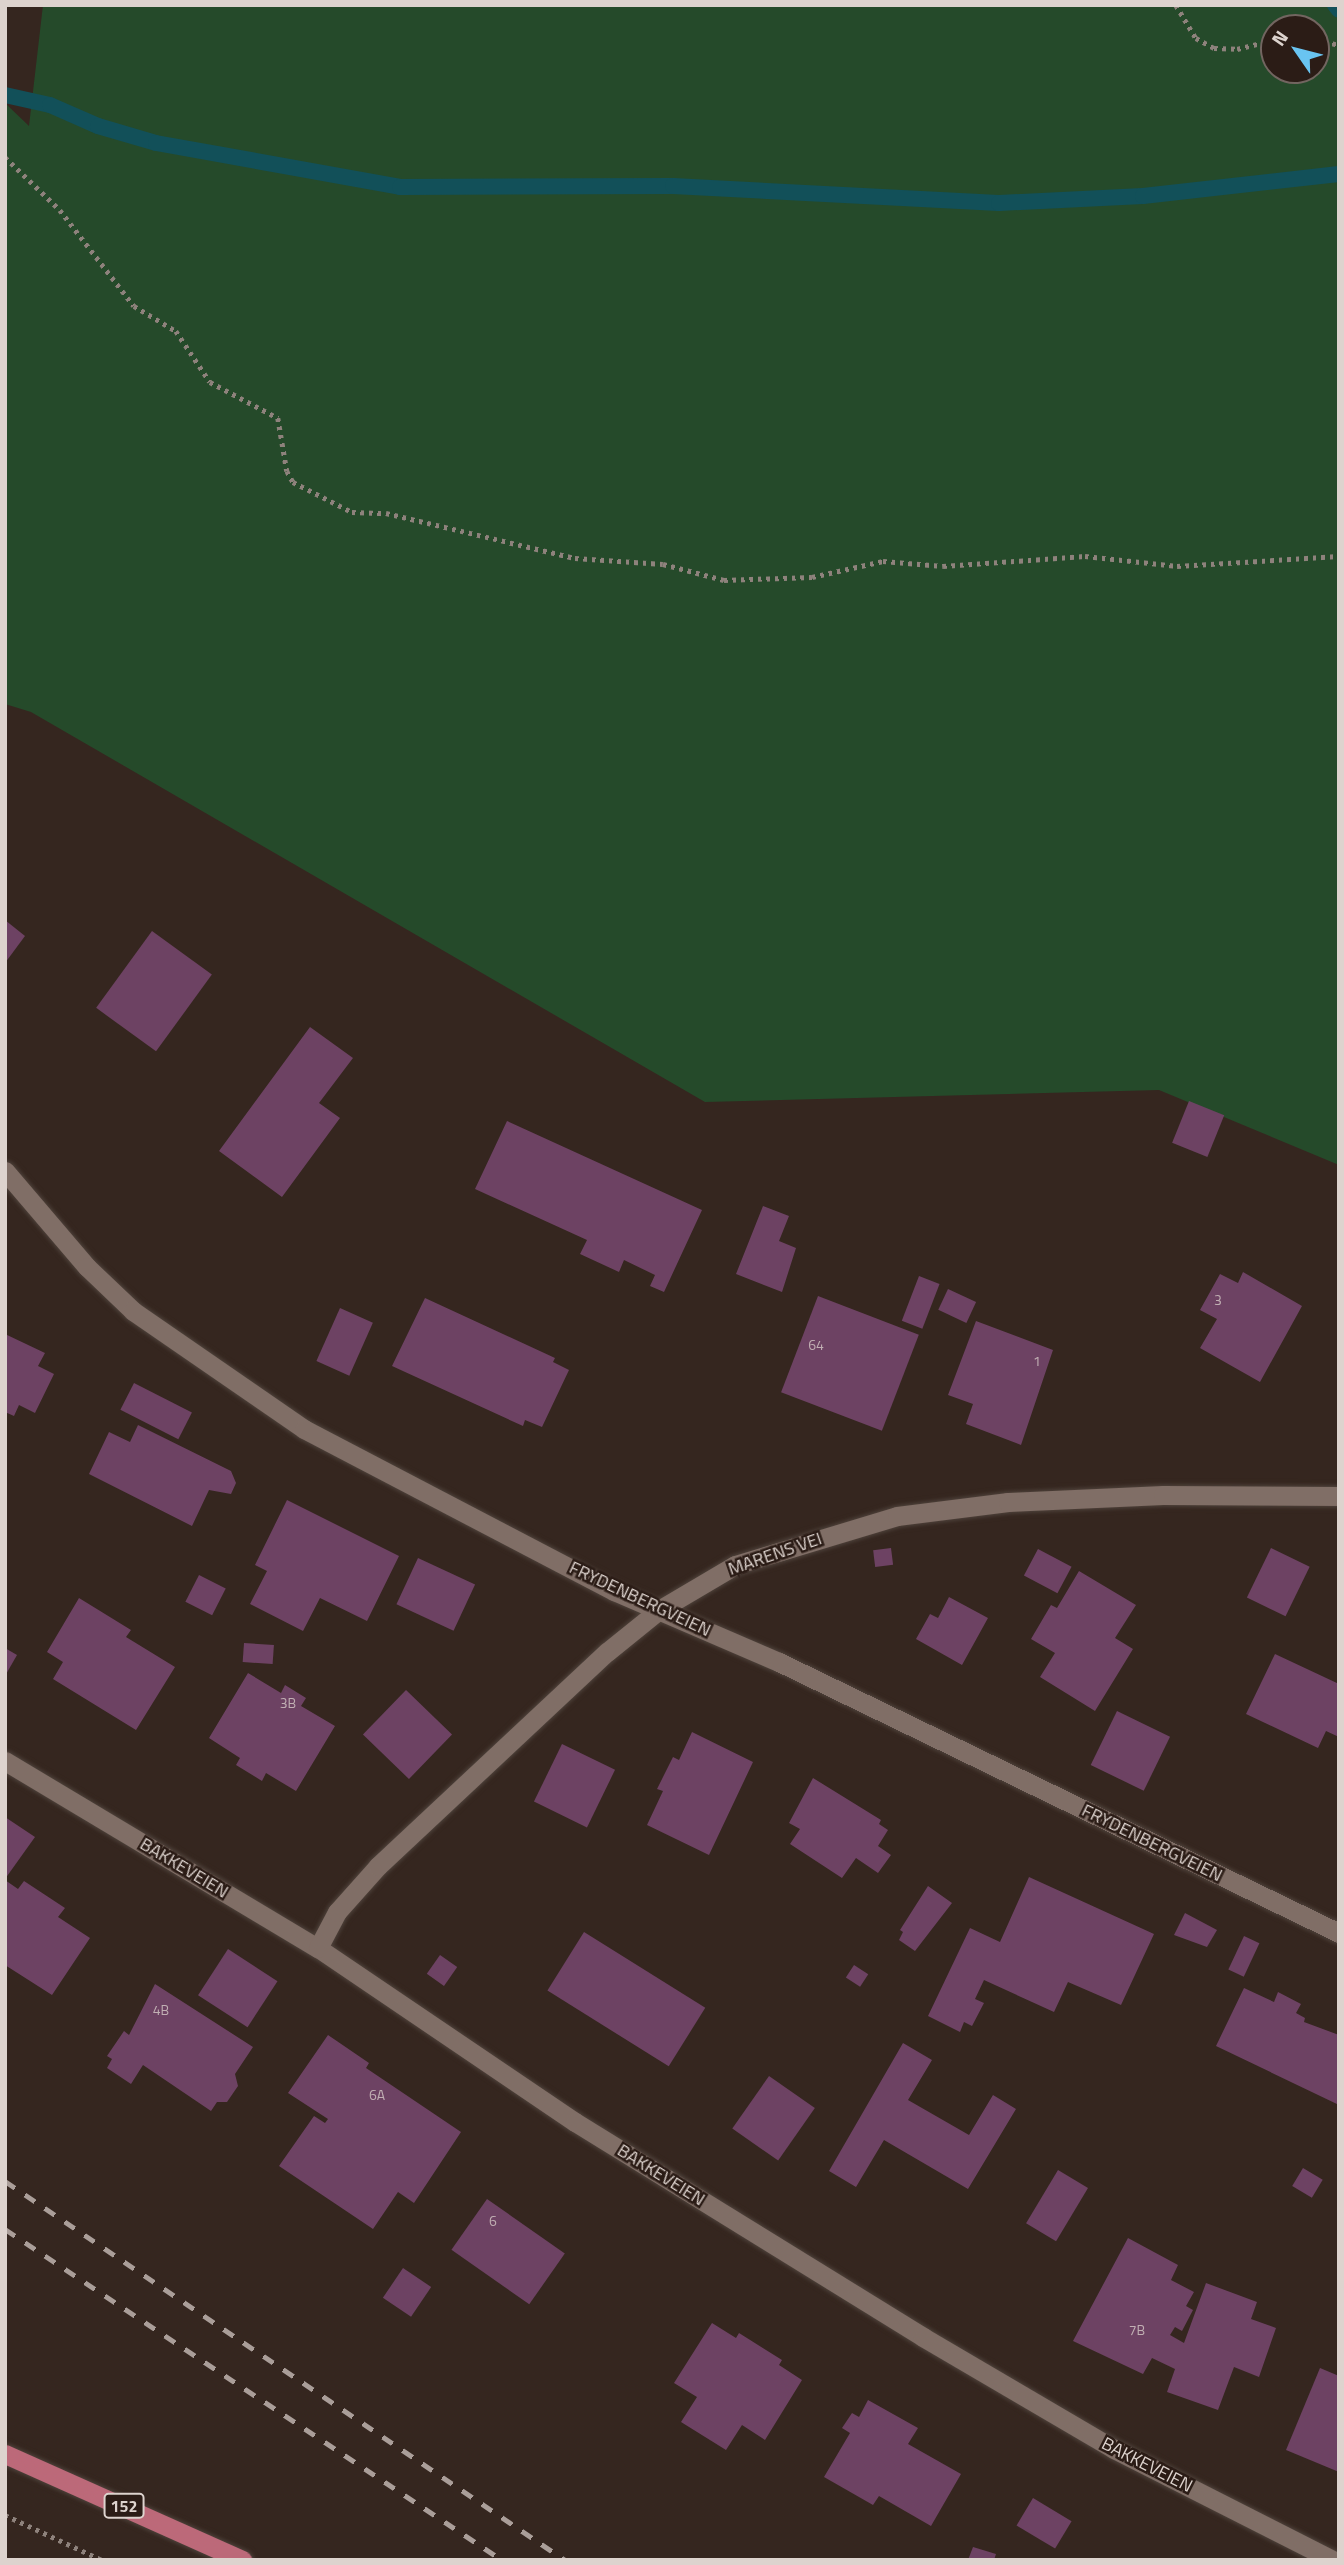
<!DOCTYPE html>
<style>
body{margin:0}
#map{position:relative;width:1344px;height:2565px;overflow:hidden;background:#35261f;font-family:"Titillium Web",sans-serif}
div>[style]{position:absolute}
.green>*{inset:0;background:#254a2a}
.stream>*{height:16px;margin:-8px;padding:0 8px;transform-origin:8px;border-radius:8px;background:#125059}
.building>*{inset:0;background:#6d4263;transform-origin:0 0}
.path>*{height:4.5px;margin-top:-2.25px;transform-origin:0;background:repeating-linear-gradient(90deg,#8e827c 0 3.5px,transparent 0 8.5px)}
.roads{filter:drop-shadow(0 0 2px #4e423b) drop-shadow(0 0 2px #4e423b)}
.minor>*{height:19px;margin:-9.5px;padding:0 9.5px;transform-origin:9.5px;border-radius:9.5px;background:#806e66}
.primary>*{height:19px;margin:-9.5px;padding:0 9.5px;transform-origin:9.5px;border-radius:9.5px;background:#bc6979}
.rail>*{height:5px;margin-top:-2.5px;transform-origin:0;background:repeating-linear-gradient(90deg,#aa9e99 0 12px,transparent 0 24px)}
span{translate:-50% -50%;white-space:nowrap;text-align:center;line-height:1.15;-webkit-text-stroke:5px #2b1c16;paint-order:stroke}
.number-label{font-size:14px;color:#c1afb3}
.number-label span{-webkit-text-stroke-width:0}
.shield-label span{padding:2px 5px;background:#2b1c16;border:2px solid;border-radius:5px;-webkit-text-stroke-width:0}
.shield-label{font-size:16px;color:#ddd3ce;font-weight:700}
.street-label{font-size:18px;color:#ddd3ce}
.frame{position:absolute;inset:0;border:7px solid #ddd3ce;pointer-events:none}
.north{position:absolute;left:1260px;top:14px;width:70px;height:70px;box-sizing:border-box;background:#2b1c16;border:2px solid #726560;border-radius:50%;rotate:305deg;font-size:19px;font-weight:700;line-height:28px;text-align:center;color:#ddd3ce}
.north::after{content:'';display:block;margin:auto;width:24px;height:32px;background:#69c4f1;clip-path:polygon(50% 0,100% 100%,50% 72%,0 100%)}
</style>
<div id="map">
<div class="green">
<i style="clip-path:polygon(evenodd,43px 5px,1339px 5px,1339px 1165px,1159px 1090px,705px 1102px,31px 712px,5px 704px,5px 103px,29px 126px,43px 5px,1274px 28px,1316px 28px,1316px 70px,1274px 70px,1274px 28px)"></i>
</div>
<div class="stream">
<i style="left:1335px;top:5px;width:6px;rotate:51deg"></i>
<i style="left:5px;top:95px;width:46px;rotate:12.5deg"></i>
<i style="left:50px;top:105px;width:52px;rotate:23.6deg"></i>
<i style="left:98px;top:126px;width:60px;rotate:16.3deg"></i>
<i style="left:156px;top:143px;width:248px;rotate:10.2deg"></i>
<i style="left:400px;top:187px;width:273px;rotate:-0.2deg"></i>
<i style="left:673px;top:186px;width:326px;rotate:3deg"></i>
<i style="left:999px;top:203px;width:144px;rotate:-2.8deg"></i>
<i style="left:1143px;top:196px;width:197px;rotate:-6.4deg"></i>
</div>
<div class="building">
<i style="clip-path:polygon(5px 920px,25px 936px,5px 963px)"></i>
<i style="left:152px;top:931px;width:74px;height:95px;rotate:36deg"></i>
<i style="clip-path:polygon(310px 1027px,353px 1058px,319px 1103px,340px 1118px,282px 1197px,219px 1151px)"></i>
<i style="left:1189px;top:1101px;width:38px;height:45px;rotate:22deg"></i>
<i style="clip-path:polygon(507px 1121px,702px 1210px,664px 1292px,650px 1286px,655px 1275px,624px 1260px,619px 1272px,580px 1254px,587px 1240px,475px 1189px)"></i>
<i style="clip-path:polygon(763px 1206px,789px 1216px,779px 1241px,796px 1248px,782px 1292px,736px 1274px)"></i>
<i style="clip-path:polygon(1243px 1272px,1302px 1306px,1260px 1382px,1200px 1348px,1217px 1319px,1200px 1310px,1220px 1274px,1238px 1283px)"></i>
<i style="left:919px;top:1276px;width:22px;height:48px;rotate:21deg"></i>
<i style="left:948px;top:1289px;width:31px;height:23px;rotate:25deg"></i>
<i style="left:818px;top:1296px;width:108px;height:103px;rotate:21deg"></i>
<i style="clip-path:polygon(425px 1298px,555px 1358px,553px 1362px,569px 1370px,542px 1427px,525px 1420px,523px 1426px,392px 1366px)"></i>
<i style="left:340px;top:1308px;width:36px;height:58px;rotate:24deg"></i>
<i style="clip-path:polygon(976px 1321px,1053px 1350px,1021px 1445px,966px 1424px,973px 1404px,948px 1395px)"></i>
<i style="clip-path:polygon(5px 1334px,45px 1353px,38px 1366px,54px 1374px,35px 1413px,19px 1405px,14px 1416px,5px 1412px)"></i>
<i style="left:134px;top:1383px;width:65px;height:30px;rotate:27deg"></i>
<i style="clip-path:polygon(138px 1425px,231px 1471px,236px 1483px,231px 1494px,209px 1490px,192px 1526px,89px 1474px,109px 1432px,130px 1442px)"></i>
<i style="clip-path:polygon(287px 1500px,399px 1556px,367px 1621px,320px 1598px,303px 1631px,250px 1604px,267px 1571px,255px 1565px)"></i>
<i style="left:891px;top:1548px;width:17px;height:18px;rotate:83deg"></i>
<i style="left:1271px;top:1548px;width:43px;height:55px;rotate:26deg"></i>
<i style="left:1038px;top:1549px;width:38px;height:30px;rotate:28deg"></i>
<i style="left:418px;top:1558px;width:63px;height:51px;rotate:25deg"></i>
<i style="clip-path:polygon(1079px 1571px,1136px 1605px,1115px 1638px,1133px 1649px,1095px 1711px,1040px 1677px,1055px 1653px,1031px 1639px,1051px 1605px,1057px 1608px)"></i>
<i style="left:199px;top:1575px;width:30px;height:30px;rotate:27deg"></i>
<i style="clip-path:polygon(949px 1597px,988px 1618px,962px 1665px,916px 1639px,930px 1614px,938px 1618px)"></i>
<i style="clip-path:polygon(79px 1598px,131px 1630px,126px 1637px,175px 1667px,136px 1730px,53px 1679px,63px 1662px,47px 1652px)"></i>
<i style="left:244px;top:1643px;width:30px;height:19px;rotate:4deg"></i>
<i style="clip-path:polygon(5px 1648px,17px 1655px,5px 1676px)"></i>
<i style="clip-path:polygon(1275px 1654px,1339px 1684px,1339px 1737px,1326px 1731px,1318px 1748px,1246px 1714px)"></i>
<i style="clip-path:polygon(248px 1673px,281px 1693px,285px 1685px,306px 1698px,301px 1706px,335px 1726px,296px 1791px,266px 1773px,262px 1781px,236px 1765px,240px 1758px,209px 1738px)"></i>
<i style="left:406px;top:1690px;width:64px;height:62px;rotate:44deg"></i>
<i style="left:1117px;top:1711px;width:59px;height:60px;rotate:26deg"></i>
<i style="clip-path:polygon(692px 1732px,753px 1762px,709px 1855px,647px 1825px,663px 1791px,657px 1789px,673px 1757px,679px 1760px)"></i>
<i style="left:562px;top:1744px;width:59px;height:64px;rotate:26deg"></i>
<i style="clip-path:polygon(813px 1778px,881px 1820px,879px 1824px,888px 1830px,878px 1846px,891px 1855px,878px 1873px,856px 1858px,842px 1878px,790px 1844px,800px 1829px,789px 1823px)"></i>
<i style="clip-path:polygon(5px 1817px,35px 1837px,5px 1879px)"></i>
<i style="clip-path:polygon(1029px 1877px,1154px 1934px,1121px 2005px,1068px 1982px,1054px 2012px,984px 1980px,975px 1999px,984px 2003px,972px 2026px,964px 2022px,960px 2032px,928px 2016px,970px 1928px,1000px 1942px)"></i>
<i style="clip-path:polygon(5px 1880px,18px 1889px,24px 1881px,65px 1908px,58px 1917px,90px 1938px,52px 1995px,5px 1965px)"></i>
<i style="clip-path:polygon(928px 1886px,952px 1903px,915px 1951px,899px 1940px,903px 1932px,900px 1930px)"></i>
<i style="clip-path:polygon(1185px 1913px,1217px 1930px,1207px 1947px,1174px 1935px)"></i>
<i style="left:584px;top:1932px;width:143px;height:69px;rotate:32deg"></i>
<i style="left:1244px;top:1936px;width:17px;height:37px;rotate:25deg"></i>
<i style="left:228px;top:1949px;width:59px;height:55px;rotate:33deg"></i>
<i style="left:440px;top:1955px;width:21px;height:23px;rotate:35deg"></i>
<i style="left:854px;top:1965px;width:17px;height:15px;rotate:33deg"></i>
<i style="clip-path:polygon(155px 1984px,253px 2047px,235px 2074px,238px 2086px,227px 2102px,217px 2102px,211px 2111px,143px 2065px,131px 2084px,107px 2068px,112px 2059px,107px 2056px,124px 2031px,129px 2035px)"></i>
<i style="clip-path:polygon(1244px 1988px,1274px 2002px,1278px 1992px,1301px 2004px,1296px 2013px,1305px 2018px,1304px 2022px,1339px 2035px,1339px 2105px,1216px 2046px)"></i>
<i style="clip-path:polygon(328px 2035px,369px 2063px,366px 2068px,461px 2132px,414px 2203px,398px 2192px,373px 2229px,279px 2166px,314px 2116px,325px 2123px,328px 2119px,288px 2093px)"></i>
<i style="clip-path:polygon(903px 2043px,932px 2060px,908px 2100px,969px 2135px,993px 2095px,1016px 2109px,968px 2189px,884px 2140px,856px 2187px,829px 2171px)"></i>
<i style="left:769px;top:2076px;width:56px;height:64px;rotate:35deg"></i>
<i style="left:1303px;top:2168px;width:23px;height:21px;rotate:31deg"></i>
<i style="left:1058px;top:2170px;width:35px;height:62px;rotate:31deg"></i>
<i style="left:487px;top:2199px;width:95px;height:62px;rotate:35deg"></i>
<i style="clip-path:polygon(1128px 2238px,1178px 2265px,1171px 2280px,1194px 2292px,1186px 2306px,1193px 2310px,1182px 2331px,1175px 2327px,1170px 2335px,1184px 2343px,1206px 2283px,1257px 2302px,1251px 2319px,1276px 2328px,1259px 2377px,1234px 2367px,1218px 2410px,1167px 2392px,1175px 2369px,1152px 2358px,1143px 2374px,1073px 2341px)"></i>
<i style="left:403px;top:2268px;width:34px;height:36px;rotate:34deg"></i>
<i style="clip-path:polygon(712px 2323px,736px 2338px,739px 2333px,782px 2360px,779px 2365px,802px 2380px,765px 2440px,742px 2425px,726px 2450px,681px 2422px,697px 2397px,674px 2383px)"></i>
<i style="clip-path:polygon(1320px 2368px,1339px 2376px,1339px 2472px,1286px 2450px)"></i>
<i style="clip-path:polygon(868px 2400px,918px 2428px,908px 2444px,961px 2474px,931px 2526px,879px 2496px,873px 2505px,824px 2477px,850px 2433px,842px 2428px,852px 2413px,859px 2417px)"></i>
<i style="left:1033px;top:2498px;width:45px;height:32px;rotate:31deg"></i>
<i style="clip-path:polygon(973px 2547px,996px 2554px,994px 2560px,968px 2560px)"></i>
</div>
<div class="path">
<i style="left:1176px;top:5px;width:39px;rotate:59deg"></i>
<i style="left:1196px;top:38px;width:21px;rotate:29deg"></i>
<i style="left:1214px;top:48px;width:23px;rotate:2deg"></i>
<i style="left:1237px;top:49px;width:38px;rotate:-14deg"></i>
<i style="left:1316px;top:39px;width:24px;rotate:15deg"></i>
<i style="left:5px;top:157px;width:76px;rotate:43.9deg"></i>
<i style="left:60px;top:210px;width:121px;rotate:52.4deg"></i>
<i style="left:134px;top:306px;width:49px;rotate:30.8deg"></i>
<i style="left:176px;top:331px;width:61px;rotate:56.3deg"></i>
<i style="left:210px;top:382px;width:77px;rotate:27.9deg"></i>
<i style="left:278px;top:418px;width:54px;rotate:80.4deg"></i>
<i style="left:287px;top:471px;width:13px;rotate:61deg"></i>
<i style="left:293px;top:482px;width:66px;rotate:27deg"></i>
<i style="left:352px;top:512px;width:34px;rotate:2deg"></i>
<i style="left:386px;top:513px;width:194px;rotate:13.4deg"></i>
<i style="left:575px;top:558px;width:88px;rotate:3.9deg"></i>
<i style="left:663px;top:564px;width:63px;rotate:14.7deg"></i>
<i style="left:724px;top:580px;width:88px;rotate:-2deg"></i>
<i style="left:812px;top:577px;width:73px;rotate:-12.7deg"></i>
<i style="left:883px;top:561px;width:60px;rotate:4.8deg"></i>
<i style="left:943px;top:566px;width:142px;rotate:-4deg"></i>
<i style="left:1085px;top:556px;width:93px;rotate:6.2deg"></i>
<i style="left:1177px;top:566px;width:162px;rotate:-3.5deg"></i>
<i style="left:5px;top:2515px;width:107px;rotate:24.9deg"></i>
</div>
<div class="roads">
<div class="minor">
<i style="left:5px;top:1171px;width:126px;rotate:49.5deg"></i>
<i style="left:87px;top:1267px;width:64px;rotate:43.7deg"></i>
<i style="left:133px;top:1311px;width:208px;rotate:34.6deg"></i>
<i style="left:304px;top:1429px;width:350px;rotate:27.6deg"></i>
<i style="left:614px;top:1591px;width:180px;rotate:23.3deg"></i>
<i style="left:779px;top:1662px;width:622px;rotate:25.82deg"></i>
<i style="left:5px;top:1761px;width:365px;rotate:30.9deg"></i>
<i style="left:318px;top:1948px;width:310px;rotate:34.1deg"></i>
<i style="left:575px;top:2122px;width:409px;rotate:31.7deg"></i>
<i style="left:923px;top:2337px;width:221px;rotate:30.4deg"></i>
<i style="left:1114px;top:2449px;width:246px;rotate:26.9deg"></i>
<i style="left:318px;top:1948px;width:41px;rotate:-62.2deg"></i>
<i style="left:337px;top:1912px;width:62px;rotate:-48.3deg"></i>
<i style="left:378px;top:1866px;width:313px;rotate:-43.1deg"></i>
<i style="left:607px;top:1652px;width:67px;rotate:-38.9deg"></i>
<i style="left:659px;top:1610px;width:88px;rotate:-30.6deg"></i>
<i style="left:735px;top:1565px;width:169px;rotate:-16.8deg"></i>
<i style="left:897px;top:1516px;width:112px;rotate:-7.2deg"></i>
<i style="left:1008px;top:1502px;width:155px;rotate:-2.6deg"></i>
<i style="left:1163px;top:1495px;width:176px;rotate:0.3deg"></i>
</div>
<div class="primary">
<i style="left:5px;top:2454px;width:260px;rotate:24.1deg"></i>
</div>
</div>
<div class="rail">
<i style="left:5px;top:2181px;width:676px;rotate:34.09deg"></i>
<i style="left:5px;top:2229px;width:597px;rotate:33.66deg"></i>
</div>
<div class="number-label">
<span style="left:1218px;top:1300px">3</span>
<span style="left:816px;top:1345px">64</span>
<span style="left:1037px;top:1361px">1</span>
<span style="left:288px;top:1703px">3B</span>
<span style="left:161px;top:2010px">4B</span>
<span style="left:377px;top:2095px">6A</span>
<span style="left:493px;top:2221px">6</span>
<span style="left:1137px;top:2330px">7B</span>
</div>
<div class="shield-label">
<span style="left:124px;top:2506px">152</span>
</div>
<div class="street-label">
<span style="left:775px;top:1554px;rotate:-19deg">MARENS VEI</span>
<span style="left:640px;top:1599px;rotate:25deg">FRYDENBERGVEIEN</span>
<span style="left:1152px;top:1843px;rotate:26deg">FRYDENBERGVEIEN</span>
<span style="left:184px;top:1868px;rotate:31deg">BAKKEVEIEN</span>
<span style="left:661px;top:2175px;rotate:32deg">BAKKEVEIEN</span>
<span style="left:1147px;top:2465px;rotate:27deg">BAKKEVEIEN</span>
</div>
<div class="frame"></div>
<div class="north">N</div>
</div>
